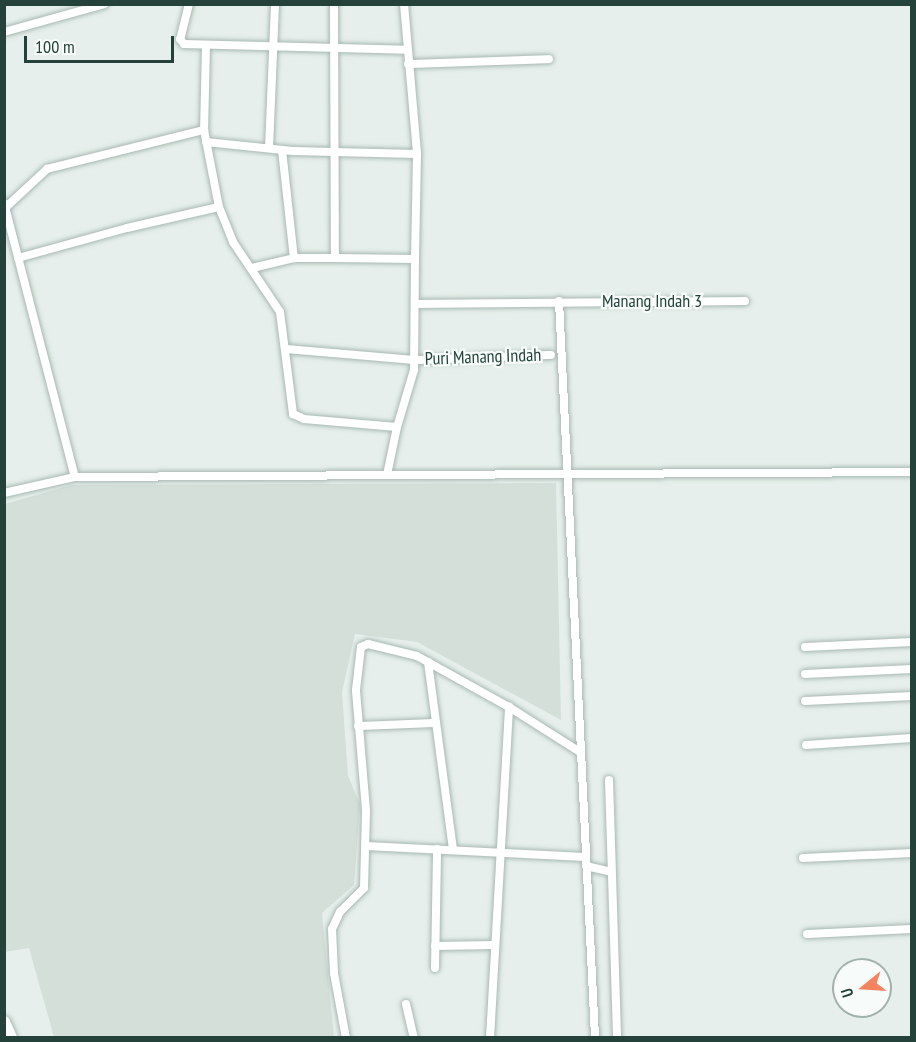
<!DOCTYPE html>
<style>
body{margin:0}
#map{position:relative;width:916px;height:1042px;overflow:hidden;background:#e6efeb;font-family:"PT Sans Narrow",sans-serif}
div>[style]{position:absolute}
.built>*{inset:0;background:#d4dfda}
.roads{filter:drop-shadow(0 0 2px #a8b8b2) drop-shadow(0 0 2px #a8b8b2)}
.street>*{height:8px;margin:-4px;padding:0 4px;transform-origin:4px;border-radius:4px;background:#fff}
.secondary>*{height:12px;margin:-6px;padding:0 6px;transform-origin:6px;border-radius:6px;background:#fff}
span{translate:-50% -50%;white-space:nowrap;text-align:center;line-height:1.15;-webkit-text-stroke:4.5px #f7fbf9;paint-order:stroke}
.street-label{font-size:18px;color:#24423a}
.frame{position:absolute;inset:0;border:6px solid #24423a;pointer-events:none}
.north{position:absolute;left:832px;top:958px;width:60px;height:60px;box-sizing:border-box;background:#f7fbf9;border:2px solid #a3b1ad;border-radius:50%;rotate:252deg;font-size:16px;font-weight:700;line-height:24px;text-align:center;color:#24423a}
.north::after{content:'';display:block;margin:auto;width:21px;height:27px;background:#f4845f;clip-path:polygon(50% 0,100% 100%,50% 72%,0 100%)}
.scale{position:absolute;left:24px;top:36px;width:150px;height:27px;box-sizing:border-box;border:3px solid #24423a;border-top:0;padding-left:8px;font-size:18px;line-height:21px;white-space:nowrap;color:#24423a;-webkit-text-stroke:4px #f7fbf9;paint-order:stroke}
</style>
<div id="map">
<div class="built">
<i style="clip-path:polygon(556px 483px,561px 720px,417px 642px,355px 634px,342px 692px,348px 776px,360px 804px,354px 885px,322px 913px,334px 1037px,54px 1037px,29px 948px,5px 952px,5px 504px,71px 485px)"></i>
</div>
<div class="roads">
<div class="street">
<i style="left:189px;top:4px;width:36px;rotate:104deg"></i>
<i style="left:180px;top:39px;width:6px;rotate:51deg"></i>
<i style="left:184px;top:44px;width:222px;rotate:1.5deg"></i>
<i style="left:334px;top:4px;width:254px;rotate:89.8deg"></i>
<i style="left:335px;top:258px;width:80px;rotate:0.7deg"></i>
<i style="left:415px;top:259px;width:111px;rotate:90.5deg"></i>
<i style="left:414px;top:370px;width:59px;rotate:106.6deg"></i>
<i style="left:397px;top:427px;width:49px;rotate:101.8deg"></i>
<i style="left:404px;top:4px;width:151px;rotate:85deg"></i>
<i style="left:417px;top:154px;width:105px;rotate:91.1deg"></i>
<i style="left:4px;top:32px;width:104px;rotate:-15.6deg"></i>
<i style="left:206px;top:45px;width:85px;rotate:91.3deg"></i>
<i style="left:204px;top:130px;width:78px;rotate:79deg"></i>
<i style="left:219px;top:207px;width:38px;rotate:68deg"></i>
<i style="left:233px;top:242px;width:84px;rotate:56.1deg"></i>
<i style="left:280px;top:312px;width:103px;rotate:82.7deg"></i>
<i style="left:293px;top:414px;width:12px;rotate:24deg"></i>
<i style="left:304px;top:419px;width:93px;rotate:4.9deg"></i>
<i style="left:408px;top:64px;width:141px;rotate:-2deg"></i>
<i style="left:206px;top:142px;width:87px;rotate:5.9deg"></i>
<i style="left:293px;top:151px;width:124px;rotate:1.4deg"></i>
<i style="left:269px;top:148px;width:144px;rotate:-87.6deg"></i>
<i style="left:282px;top:150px;width:109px;rotate:83.7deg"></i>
<i style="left:4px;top:203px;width:283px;rotate:75.5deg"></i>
<i style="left:4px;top:209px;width:59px;rotate:-42.9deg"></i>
<i style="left:47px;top:169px;width:162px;rotate:-14deg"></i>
<i style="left:18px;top:258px;width:113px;rotate:-15.4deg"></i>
<i style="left:127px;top:228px;width:94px;rotate:-12.9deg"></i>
<i style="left:252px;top:268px;width:43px;rotate:-13.4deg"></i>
<i style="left:294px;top:258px;width:41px"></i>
<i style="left:559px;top:301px;width:738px;rotate:87.2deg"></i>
<i style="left:415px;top:304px;width:330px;rotate:-0.5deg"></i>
<i style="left:286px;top:349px;width:129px;rotate:4.9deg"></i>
<i style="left:415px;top:360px;width:136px;rotate:-2.1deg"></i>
<i style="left:4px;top:493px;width:73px;rotate:-12.7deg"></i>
<i style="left:75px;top:477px;width:837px;rotate:-0.34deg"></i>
<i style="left:805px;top:647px;width:107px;rotate:-2.7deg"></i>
<i style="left:428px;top:662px;width:189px;rotate:82.4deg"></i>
<i style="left:805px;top:674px;width:107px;rotate:-2.7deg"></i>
<i style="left:805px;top:701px;width:107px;rotate:-2.7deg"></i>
<i style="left:358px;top:726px;width:78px;rotate:-2.2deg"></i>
<i style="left:806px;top:745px;width:106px;rotate:-3.8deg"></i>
<i style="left:609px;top:780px;width:258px;rotate:88.2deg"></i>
<i style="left:366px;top:846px;width:219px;rotate:2.9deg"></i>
<i style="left:803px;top:858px;width:109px;rotate:-2.6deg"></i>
<i style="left:586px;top:866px;width:26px;rotate:13deg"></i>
<i style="left:807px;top:934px;width:105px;rotate:-2.7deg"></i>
<i style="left:435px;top:946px;width:60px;rotate:-1deg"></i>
<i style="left:435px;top:968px;width:119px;rotate:-89deg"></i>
<i style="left:406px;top:1004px;width:35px;rotate:77deg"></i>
<i style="left:346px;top:1038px;width:66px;rotate:-100.5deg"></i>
<i style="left:334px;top:973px;width:44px;rotate:-92.6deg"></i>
<i style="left:332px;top:929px;width:19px;rotate:-65deg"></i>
<i style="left:340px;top:912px;width:34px;rotate:-45deg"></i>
<i style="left:364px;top:888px;width:78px;rotate:-88.5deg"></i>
<i style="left:366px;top:810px;width:120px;rotate:-94.8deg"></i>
<i style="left:356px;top:690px;width:43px;rotate:-83.4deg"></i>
<i style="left:361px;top:647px;width:8px;rotate:-23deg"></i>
<i style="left:368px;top:644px;width:50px;rotate:13.8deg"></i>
<i style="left:417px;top:656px;width:105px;rotate:29deg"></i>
<i style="left:509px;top:707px;width:84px;rotate:32.4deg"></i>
<i style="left:490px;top:1038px;width:332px;rotate:-86.7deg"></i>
</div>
<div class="secondary">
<i style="left:4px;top:1022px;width:17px;rotate:66deg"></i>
</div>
</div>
<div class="street-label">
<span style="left:652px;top:301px">Manang Indah 3</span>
<span style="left:483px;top:357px;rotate:-2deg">Puri Manang Indah</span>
</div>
<div class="frame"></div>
<div class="north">U</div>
<div class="scale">100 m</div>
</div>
